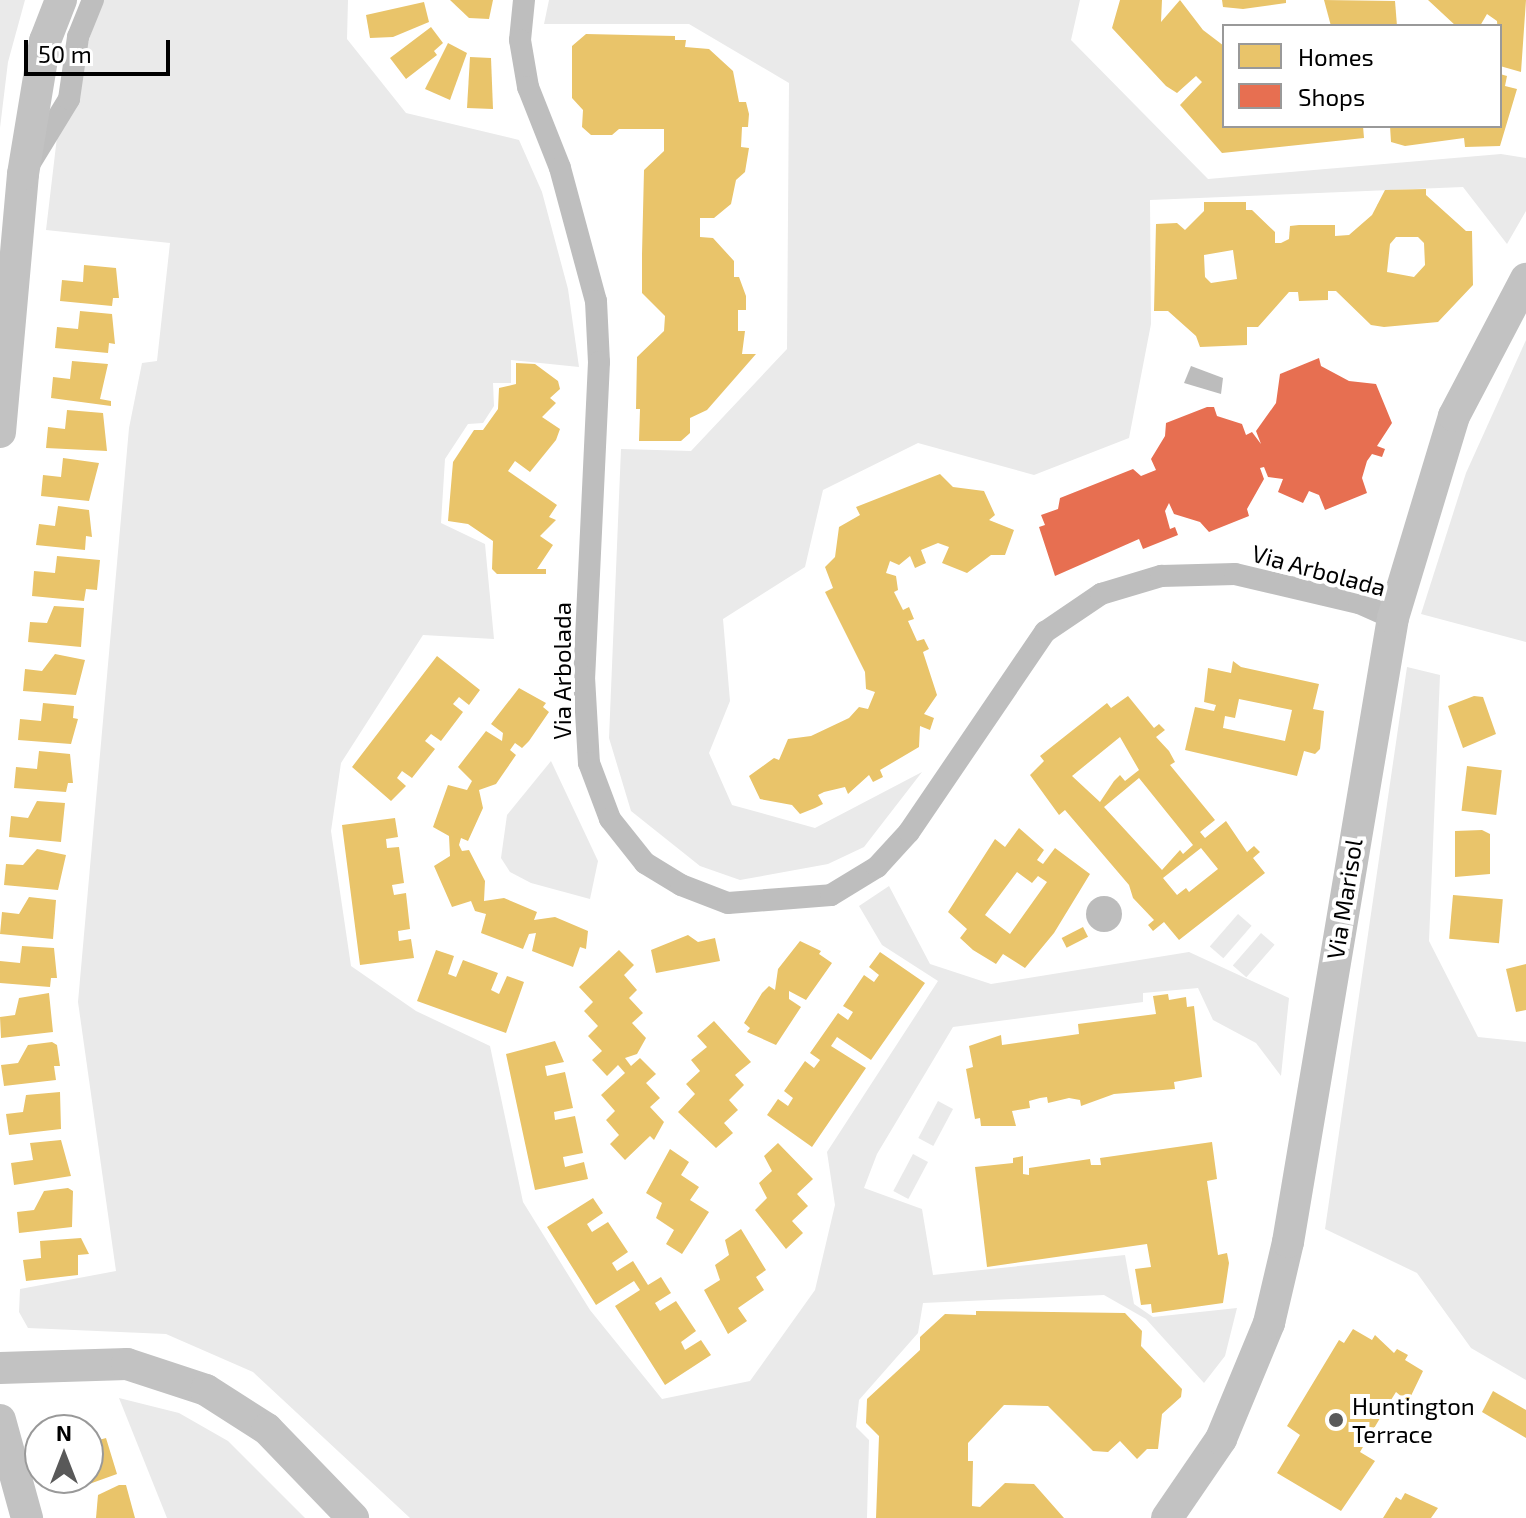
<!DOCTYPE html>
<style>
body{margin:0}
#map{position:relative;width:1526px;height:1518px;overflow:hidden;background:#fff;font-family:"Exo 2",sans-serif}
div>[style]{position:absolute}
.green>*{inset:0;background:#eaeaea;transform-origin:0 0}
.water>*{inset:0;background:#bcbcbc}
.round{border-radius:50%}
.homes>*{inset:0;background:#e9c46a;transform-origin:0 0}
.shops>*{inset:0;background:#e76f51}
.street>*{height:22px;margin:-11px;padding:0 11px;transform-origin:11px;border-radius:11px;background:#bebebe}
.secondary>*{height:32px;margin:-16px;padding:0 16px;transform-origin:16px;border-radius:16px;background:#c2c2c2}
.dots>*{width:22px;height:22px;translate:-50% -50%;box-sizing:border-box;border:4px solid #fff;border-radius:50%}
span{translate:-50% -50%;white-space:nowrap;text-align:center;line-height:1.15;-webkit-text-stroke:8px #fff;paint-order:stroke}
.street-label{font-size:24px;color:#000}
.poi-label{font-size:24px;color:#000}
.left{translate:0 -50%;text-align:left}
.legend{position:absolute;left:1222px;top:24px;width:280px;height:104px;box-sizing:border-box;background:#fff;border:2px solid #999;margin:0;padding:10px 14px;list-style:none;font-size:24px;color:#000}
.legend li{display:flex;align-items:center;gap:16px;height:40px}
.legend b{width:40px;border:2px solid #999}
.north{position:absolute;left:24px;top:1414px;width:80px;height:80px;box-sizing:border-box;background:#fff;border:2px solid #999;border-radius:50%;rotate:0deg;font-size:22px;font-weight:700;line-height:32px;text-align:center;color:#000}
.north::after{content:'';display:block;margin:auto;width:28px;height:36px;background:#595959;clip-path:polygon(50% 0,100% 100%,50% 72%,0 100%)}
.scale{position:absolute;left:24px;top:40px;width:146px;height:36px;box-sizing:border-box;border:4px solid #000;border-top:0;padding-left:10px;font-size:24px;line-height:28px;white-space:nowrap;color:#000;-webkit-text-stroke:6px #fff;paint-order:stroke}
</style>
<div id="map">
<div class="green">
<i style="clip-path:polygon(0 0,25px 0,8px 62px,0 128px)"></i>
<i style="clip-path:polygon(102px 0,348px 0,347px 39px,406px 113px,519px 140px,542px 192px,568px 289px,579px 367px,511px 360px,511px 383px,493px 383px,494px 406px,483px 423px,468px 424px,445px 459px,441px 523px,485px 544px,494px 639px,423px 635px,341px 763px,331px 831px,351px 966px,416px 1011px,490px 1046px,523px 1202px,590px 1310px,662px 1399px,750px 1381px,815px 1290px,835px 1205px,827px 1152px,938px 981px,882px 945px,859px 906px,889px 886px,930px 964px,991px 984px,1189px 952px,1289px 998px,1281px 1076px,1256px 1043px,1213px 1020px,1198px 988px,1143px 993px,1143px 1002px,953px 1027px,877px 1154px,864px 1188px,922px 1209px,933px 1275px,1125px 1255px,1134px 1304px,1153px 1317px,1237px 1308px,1225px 1356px,1204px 1383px,1146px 1319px,1104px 1295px,923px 1303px,918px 1333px,859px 1400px,856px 1427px,869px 1440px,867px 1518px,410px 1518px,253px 1372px,166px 1334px,28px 1328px,19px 1312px,20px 1289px,116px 1271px,78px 1002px,129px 428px,142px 363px,157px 361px,170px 243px,46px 230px,57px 137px)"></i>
<i style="clip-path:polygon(549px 0,1080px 0,1071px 40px,1208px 179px,1501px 154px,1526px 158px,1526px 211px,1507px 244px,1463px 187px,1150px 200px,1151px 324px,1129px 438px,1034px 475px,918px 443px,823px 490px,805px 567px,723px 619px,730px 701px,709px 753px,732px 805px,815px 828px,922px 772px,864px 847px,828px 864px,740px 880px,700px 866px,631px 811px,609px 738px,621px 449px,691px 451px,787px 349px,789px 83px,689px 24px,544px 24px)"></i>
<i style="clip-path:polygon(1526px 340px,1526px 642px,1421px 614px,1466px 473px)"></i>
<i style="clip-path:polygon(1407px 667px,1440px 675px,1429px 941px,1478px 1037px,1526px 1042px,1526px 1380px,1471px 1348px,1417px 1273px,1325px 1229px)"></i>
<i style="clip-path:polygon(551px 761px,598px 861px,590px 899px,531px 883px,510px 872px,501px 858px,507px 815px)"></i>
<i style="left:1238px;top:914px;width:18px;height:43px;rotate:41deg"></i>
<i style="left:1261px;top:933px;width:18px;height:43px;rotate:41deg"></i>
<i style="left:938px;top:1101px;width:17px;height:42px;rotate:28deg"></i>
<i style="left:913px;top:1154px;width:17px;height:42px;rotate:28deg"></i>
<i style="clip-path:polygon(119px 1398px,179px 1413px,228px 1441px,305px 1518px,167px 1518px)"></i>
</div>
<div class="water">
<i style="clip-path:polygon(1191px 366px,1223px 378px,1221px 394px,1184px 383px)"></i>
<i class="round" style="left:1086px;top:896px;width:36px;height:36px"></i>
</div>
<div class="homes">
<i style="clip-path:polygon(450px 0,493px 0,489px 19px,469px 18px)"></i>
<i style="clip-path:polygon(1120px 0,1162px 0,1161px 22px,1180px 0,1203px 30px,1224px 46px,1224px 126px,1363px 126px,1364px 138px,1222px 153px,1180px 105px,1202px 82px,1196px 76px,1177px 93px,1166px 86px,1112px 28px)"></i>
<i style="clip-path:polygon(1222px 0,1286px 0,1286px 3px,1243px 9px,1223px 7px)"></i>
<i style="clip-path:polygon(1324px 0,1395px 1px,1397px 26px,1331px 26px)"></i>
<i style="clip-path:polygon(1428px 0,1526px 0,1521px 72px,1500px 66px,1497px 21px,1487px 14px,1480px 26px,1456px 26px)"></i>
<i style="clip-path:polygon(424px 2px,429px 22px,393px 37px,370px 38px,366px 15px)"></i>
<i style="clip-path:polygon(431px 27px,443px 43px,434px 51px,437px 55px,406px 79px,390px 58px)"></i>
<i style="clip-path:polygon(586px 34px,675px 36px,675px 40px,686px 40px,685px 47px,709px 49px,733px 71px,739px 102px,746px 102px,749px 114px,748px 127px,742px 127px,741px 147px,749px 148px,745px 172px,736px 180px,731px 204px,714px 218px,700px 218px,700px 237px,713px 238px,734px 261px,734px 277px,739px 277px,746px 296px,746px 310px,738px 310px,738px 331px,745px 331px,742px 354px,756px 354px,707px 410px,690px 418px,690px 433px,681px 441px,639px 441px,640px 409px,636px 409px,637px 357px,664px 331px,665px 316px,642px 293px,642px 254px,644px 170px,664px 151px,664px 129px,619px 129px,612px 135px,591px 135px,582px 127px,583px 110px,572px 98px,572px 46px)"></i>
<i style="clip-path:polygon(448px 43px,467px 53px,450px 100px,425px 89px)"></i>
<i style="clip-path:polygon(470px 57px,491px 58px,493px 109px,467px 108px)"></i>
<i style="clip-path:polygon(1500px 74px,1507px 76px,1505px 86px,1517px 89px,1500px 146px,1465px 147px,1464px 138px,1405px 146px,1391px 142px,1390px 126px,1500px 126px)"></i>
<i style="clip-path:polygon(evenodd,1426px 189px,1426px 195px,1466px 231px,1472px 231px,1473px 285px,1438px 322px,1384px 327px,1371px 325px,1336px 291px,1328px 291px,1328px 300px,1299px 301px,1298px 292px,1289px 292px,1258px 327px,1247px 327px,1247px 345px,1200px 347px,1196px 336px,1168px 311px,1154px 311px,1156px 224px,1177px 223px,1185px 230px,1204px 211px,1204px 202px,1246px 202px,1246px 210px,1252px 210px,1275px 232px,1275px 243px,1281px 243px,1289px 239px,1290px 226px,1299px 225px,1335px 225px,1335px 236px,1349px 235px,1372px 215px,1385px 190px,1426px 189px,1396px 237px,1418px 237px,1424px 243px,1425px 265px,1414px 277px,1387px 272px,1390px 244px,1396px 237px,1426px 189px,1233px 250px,1237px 279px,1211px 283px,1205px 277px,1204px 255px,1233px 250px)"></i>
<i style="clip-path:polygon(84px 265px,116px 268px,119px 298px,113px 298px,112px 306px,60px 301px,62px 280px,83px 282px)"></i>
<i style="clip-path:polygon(80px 311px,112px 314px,115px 344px,109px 343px,108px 353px,55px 348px,57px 327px,78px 329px)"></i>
<i style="clip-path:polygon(72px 361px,108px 364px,100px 399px,111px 401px,111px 406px,51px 398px,53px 377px,70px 379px)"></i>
<i style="clip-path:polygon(516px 363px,535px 364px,558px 381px,560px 389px,550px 398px,556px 403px,542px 417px,560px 429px,556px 440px,530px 472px,515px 461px,508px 471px,557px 505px,549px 517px,556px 520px,540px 536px,553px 545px,537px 569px,546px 569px,546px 574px,497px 574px,492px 569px,493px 541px,468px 524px,448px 521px,453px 462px,474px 430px,483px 430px,498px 409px,499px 388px,516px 384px)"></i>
<i style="clip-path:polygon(67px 410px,103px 413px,107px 451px,46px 448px,48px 427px,65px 429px)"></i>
<i style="clip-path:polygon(63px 458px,99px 463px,89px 501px,41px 496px,43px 475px,61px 477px)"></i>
<i style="clip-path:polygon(940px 474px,953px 487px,984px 491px,995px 515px,989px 520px,1014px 530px,1005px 555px,991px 555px,967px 573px,942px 563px,949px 547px,938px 543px,921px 550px,926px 563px,915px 568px,910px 556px,899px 565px,890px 561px,886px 573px,896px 576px,898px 590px,894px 592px,903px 610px,909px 607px,914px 619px,908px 621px,917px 641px,924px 639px,929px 649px,923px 652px,937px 695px,924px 714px,934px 718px,930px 730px,920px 726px,919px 747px,880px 770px,883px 777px,873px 782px,869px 775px,848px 794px,845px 787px,824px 792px,818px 795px,823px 804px,815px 808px,800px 814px,792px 805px,760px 799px,749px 776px,774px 758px,779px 760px,788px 739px,811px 736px,849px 718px,859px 707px,868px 709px,875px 692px,866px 689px,865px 672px,825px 592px,833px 588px,825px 567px,835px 557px,839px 527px,860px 515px,856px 507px)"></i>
<i style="clip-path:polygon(58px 506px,89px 510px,92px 537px,86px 536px,85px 550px,36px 545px,39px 524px,55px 526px)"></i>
<i style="clip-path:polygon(57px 556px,100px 560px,97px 590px,86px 589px,84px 601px,32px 596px,34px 571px,55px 573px)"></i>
<i style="clip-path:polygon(54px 606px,84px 608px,81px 647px,28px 642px,30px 622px,47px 623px)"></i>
<i style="clip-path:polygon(55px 654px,85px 660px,76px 695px,23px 691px,25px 669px,42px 671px)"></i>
<i style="clip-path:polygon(437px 656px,480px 690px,469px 705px,459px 697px,453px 704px,463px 712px,441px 741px,431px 734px,425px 741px,435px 749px,412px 778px,402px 771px,397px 778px,406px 786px,391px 801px,352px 767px)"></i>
<i style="clip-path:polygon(evenodd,1233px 661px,1241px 667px,1319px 684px,1313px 709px,1324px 711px,1320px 749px,1315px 754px,1304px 751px,1297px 776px,1185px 750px,1195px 707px,1214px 711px,1216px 705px,1204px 702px,1208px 668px,1231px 673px,1233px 661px,1239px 699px,1292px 710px,1285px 741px,1223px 728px,1225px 716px,1235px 718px,1239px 699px)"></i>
<i style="clip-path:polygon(519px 688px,546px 703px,543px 707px,549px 712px,529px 741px,522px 748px,515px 743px,510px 750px,516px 755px,496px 784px,479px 790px,483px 808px,468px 841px,461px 838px,459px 845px,462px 851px,469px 850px,485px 881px,484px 901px,504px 898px,537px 912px,534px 920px,555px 917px,588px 931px,586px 949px,580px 947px,573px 967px,532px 951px,536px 933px,529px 934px,523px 949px,481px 933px,486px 914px,475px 911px,471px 901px,452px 907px,434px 866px,450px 856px,449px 836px,433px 827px,448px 785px,467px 790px,472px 781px,458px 767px,486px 731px,502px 741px,503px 733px,491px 724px)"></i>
<i style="clip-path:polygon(evenodd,1128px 696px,1154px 728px,1159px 724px,1165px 730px,1156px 737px,1169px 751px,1175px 762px,1170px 765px,1215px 820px,1200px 832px,1205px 838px,1226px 821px,1247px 852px,1254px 846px,1260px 852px,1253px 858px,1265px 873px,1179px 940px,1164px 922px,1153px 931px,1148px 925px,1154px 920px,1133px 898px,1129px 885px,1065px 810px,1059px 815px,1030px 775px,1044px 761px,1040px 756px,1107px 703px,1111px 708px,1128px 696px,1120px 737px,1139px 770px,1125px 781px,1120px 775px,1114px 781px,1100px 802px,1072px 776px,1120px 737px,1128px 696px,1139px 778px,1193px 845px,1183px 854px,1180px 850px,1162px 870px,1104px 807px,1139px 778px,1128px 696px,1201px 848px,1218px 869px,1189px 892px,1186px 888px,1177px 895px,1163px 878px,1201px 848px)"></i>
<i style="clip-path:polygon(1474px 696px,1483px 697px,1496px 734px,1463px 748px,1448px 706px)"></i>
<i style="clip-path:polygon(43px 703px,74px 706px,73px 718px,78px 719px,71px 744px,18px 740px,20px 719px,41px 721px)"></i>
<i style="clip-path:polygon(39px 751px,70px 754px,73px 783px,68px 783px,66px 792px,14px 788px,16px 767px,37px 769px)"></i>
<i style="left:1467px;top:766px;width:35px;height:45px;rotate:7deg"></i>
<i style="clip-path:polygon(37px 801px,65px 803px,61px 842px,9px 837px,11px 816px,28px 818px)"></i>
<i style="clip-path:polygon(395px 818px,398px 837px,386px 839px,387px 848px,399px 847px,404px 883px,392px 885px,394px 895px,406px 893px,410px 929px,398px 931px,399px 941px,411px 939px,414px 958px,360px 965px,342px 825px)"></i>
<i style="clip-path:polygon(evenodd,1019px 828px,1044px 850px,1037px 860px,1043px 864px,1055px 848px,1090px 874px,1054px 933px,1025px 968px,1003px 954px,996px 964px,973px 950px,960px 938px,967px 929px,948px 912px,995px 839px,1005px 847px,1019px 828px,1017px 872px,1032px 883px,1038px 876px,1047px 882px,1010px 934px,985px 915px,1017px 872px)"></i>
<i style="clip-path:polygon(1482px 830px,1490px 834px,1490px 874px,1455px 877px,1455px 831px)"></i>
<i style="clip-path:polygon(37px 849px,66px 855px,58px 890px,4px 885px,6px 864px,23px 865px)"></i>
<i style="left:1453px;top:895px;width:50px;height:44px;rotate:5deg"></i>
<i style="clip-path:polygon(29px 897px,56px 900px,53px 939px,0 934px,2px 912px,19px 914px)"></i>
<i style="left:1083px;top:927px;width:11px;height:24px;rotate:63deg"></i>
<i style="clip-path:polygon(688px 935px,698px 942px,715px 938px,720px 961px,656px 973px,651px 950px)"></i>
<i style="clip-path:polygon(800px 941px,821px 951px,819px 954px,832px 963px,806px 1000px,789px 991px,789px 999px,801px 1007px,776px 1045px,747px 1032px,750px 1028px,744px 1023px,762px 993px,769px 986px,775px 990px,778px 969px)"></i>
<i style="clip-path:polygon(22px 946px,54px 948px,57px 978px,51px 978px,50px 987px,0 983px,0 961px,20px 963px)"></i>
<i style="clip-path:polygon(436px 950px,454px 956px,448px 974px,456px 977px,463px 960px,498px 973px,491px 990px,499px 994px,507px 976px,524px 982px,506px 1033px,417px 1001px)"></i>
<i style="clip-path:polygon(619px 950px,634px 965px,624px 975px,637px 990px,629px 998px,643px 1013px,632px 1023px,646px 1038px,637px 1054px,625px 1058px,631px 1066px,640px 1058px,656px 1074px,646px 1083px,660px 1098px,650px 1107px,664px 1122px,654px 1140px,650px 1136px,625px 1160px,610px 1144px,619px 1135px,606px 1120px,615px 1111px,601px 1095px,625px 1073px,618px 1065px,607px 1076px,592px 1060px,602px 1051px,588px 1036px,598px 1026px,584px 1011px,593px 1002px,579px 987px)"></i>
<i style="clip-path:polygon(880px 952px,925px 983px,871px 1060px,837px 1037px,831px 1046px,866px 1068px,812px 1147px,767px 1115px,778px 1099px,788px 1106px,793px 1098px,784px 1091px,805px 1061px,814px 1068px,820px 1060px,810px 1053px,838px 1013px,848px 1020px,853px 1012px,843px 1006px,864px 975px,874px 982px,879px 975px,869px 967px)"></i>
<i style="clip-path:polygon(1526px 964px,1526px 1010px,1516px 1012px,1506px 969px)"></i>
<i style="clip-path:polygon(49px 993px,53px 1032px,1px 1038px,0 1017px,15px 1015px,19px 998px)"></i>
<i style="clip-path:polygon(1168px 994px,1169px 1000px,1186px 997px,1187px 1007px,1194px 1006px,1202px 1077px,1174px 1082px,1175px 1089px,1114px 1094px,1081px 1106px,1080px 1100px,1069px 1098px,1048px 1103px,1047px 1097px,1040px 1098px,1029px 1101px,1030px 1108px,1012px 1111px,1016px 1126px,981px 1126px,980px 1118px,975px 1119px,966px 1069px,973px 1067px,969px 1046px,1001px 1035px,1002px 1045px,1079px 1034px,1078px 1024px,1156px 1014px,1153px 996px)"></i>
<i style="clip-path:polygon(714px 1021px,751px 1062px,735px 1075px,744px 1085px,729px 1100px,738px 1110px,724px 1123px,733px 1133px,716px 1148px,678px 1112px,695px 1094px,686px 1084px,700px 1071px,691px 1060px,707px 1047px,697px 1036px)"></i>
<i style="clip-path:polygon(555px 1041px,564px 1062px,545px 1066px,547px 1076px,565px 1072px,573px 1108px,554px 1112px,555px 1120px,575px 1116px,583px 1153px,563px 1157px,565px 1167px,584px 1162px,588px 1179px,535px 1190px,506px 1054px)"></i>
<i style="clip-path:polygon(52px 1042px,57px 1045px,60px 1066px,54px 1066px,56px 1080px,4px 1086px,1px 1065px,18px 1063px,28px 1045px)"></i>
<i style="clip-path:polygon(60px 1092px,61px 1129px,9px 1135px,6px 1114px,23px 1112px,26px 1095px)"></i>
<i style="clip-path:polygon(61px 1140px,71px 1176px,14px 1185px,11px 1163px,33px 1160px,30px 1143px)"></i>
<i style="clip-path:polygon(1212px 1142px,1217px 1179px,1207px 1181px,1218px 1255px,1227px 1253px,1229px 1263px,1223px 1303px,1152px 1313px,1151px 1304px,1141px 1305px,1135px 1269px,1151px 1267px,1147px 1244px,987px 1267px,975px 1167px,1013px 1163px,1013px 1158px,1023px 1156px,1023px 1174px,1029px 1175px,1029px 1168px,1090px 1159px,1091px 1165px,1101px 1165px,1100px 1158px)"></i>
<i style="clip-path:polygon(778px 1143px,813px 1179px,797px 1194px,808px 1206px,792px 1221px,803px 1233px,786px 1249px,755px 1210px,767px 1198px,759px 1183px,772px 1171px,764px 1156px)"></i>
<i style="clip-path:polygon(670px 1149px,689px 1162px,681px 1175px,699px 1187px,690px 1200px,709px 1212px,682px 1254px,666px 1244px,674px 1230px,656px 1218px,662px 1203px,646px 1193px)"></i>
<i style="clip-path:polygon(68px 1188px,73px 1191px,72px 1227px,19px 1233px,17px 1212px,34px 1210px,44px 1191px)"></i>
<i style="clip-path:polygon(593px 1198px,603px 1213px,587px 1224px,592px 1232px,608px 1222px,628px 1252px,612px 1263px,617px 1271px,633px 1261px,648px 1285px,661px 1277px,671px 1293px,655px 1303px,660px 1311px,676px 1301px,696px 1331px,681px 1342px,685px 1350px,701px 1340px,711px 1355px,665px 1385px,615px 1306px,640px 1290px,634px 1281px,596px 1305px,547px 1227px)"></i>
<i style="clip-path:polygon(741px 1229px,766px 1270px,756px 1277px,764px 1290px,738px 1308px,747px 1321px,728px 1334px,704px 1290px,720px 1280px,715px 1265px,729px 1255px,725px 1240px)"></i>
<i style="clip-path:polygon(81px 1238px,89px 1254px,78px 1255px,78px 1275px,26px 1281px,23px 1260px,41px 1258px,40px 1241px)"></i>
<i style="clip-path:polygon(976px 1311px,1125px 1313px,1142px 1331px,1141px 1346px,1182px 1389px,1181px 1397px,1162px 1414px,1158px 1449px,1147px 1449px,1137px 1459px,1120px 1441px,1108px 1452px,1093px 1451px,1048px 1406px,1004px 1405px,968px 1443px,968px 1461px,973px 1461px,972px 1506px,980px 1507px,1005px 1483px,1034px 1484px,1064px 1518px,876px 1518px,879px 1436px,866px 1423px,867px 1399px,920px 1350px,920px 1337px,945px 1314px,976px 1315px)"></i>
<i style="clip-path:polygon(1353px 1329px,1372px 1340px,1375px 1335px,1394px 1353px,1397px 1349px,1408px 1355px,1405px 1360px,1423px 1371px,1408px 1402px,1396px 1392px,1386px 1408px,1360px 1452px,1375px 1461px,1341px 1511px,1277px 1473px,1300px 1435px,1287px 1426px,1339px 1340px,1344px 1343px)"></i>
<i style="clip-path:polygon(1493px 1391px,1526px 1410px,1526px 1438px,1482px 1412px)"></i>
<i style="clip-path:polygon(106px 1438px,117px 1474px,67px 1492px,62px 1478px,88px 1478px,88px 1443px)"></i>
<i style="clip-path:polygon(119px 1485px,126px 1485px,135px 1518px,96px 1518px,98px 1495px)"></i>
<i style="clip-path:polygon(1405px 1493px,1438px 1508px,1431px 1518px,1383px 1518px,1396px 1497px,1401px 1500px)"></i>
</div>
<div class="shops">
<i style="clip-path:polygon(1319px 358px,1321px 366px,1349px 381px,1376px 384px,1392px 423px,1377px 446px,1385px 449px,1382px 457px,1372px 454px,1367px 461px,1362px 478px,1367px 493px,1325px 510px,1319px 495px,1309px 491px,1303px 503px,1278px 492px,1283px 479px,1268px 477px,1264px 467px,1260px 468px,1264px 479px,1247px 509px,1249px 516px,1209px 532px,1200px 522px,1174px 514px,1169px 503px,1165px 511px,1170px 529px,1175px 527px,1178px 535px,1143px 549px,1139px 539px,1055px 576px,1039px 527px,1045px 525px,1041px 515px,1058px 509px,1060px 498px,1133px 469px,1141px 476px,1156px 470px,1151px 459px,1165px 436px,1166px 423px,1207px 407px,1214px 407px,1217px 416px,1242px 424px,1246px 435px,1252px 432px,1261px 444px,1256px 431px,1276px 403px,1280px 374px)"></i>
</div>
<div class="street">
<i style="left:524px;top:0;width:40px;rotate:95.7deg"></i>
<i style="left:520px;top:40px;width:48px;rotate:80.3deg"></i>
<i style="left:528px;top:87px;width:87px;rotate:68.4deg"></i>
<i style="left:560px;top:168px;width:138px;rotate:74.9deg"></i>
<i style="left:596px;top:301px;width:61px;rotate:87.2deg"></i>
<i style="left:599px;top:362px;width:315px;rotate:92.7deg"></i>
<i style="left:584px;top:677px;width:86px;rotate:86.7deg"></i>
<i style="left:589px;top:763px;width:60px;rotate:69.4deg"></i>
<i style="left:610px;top:819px;width:56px;rotate:51.5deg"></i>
<i style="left:645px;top:863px;width:42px;rotate:31.4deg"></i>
<i style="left:681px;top:885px;width:50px;rotate:21deg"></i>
<i style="left:728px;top:903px;width:103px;rotate:-4.4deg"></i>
<i style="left:831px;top:895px;width:54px;rotate:-31.3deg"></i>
<i style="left:877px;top:867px;width:47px;rotate:-47.6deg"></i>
<i style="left:909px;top:832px;width:242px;rotate:-55.8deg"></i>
<i style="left:1045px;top:632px;width:68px;rotate:-34.2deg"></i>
<i style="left:1101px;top:594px;width:63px;rotate:-16.7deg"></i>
<i style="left:1161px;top:576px;width:74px;rotate:-1.5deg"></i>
<i style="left:1235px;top:574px;width:127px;rotate:13.2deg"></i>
<i style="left:1359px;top:603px;width:37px;rotate:24deg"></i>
<i style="left:30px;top:163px;width:75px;rotate:-58.6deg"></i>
<i style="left:69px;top:99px;width:63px;rotate:-81.7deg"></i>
<i style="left:78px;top:37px;width:40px;rotate:-68deg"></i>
</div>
<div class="secondary">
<i style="left:0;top:432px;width:259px;rotate:-84.9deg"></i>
<i style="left:23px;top:174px;width:135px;rotate:-80.6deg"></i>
<i style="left:45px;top:41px;width:44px;rotate:-68.7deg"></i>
<i style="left:0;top:1368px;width:127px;rotate:-1.8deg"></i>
<i style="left:127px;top:1364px;width:83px;rotate:18.2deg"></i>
<i style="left:206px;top:1390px;width:72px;rotate:32.6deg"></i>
<i style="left:267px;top:1429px;width:124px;rotate:46deg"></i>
<i style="left:0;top:1420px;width:102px;rotate:74.6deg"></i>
<i style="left:1167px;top:1518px;width:96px;rotate:-55.6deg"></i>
<i style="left:1221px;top:1439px;width:126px;rotate:-67.5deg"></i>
<i style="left:1269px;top:1323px;width:83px;rotate:-76.8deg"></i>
<i style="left:1288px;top:1242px;width:633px;rotate:-80.45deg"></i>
<i style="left:1393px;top:618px;width:211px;rotate:-73.2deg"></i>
<i style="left:1454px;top:416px;width:155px;rotate:-62.3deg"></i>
</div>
<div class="dots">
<i style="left:1336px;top:1420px;background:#595959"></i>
</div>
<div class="street-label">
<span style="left:1319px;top:570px;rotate:15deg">Via Arbolada</span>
<span style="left:562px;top:671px;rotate:-90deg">Via Arbolada</span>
<span style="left:1344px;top:899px;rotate:-81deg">Via Marisol</span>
</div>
<div class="poi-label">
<span class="left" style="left:1352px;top:1420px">Huntington<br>Terrace</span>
</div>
<ul class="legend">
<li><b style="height:22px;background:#e9c46a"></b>Homes</li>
<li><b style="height:22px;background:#e76f51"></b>Shops</li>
</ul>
<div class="north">N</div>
<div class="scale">50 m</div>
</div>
